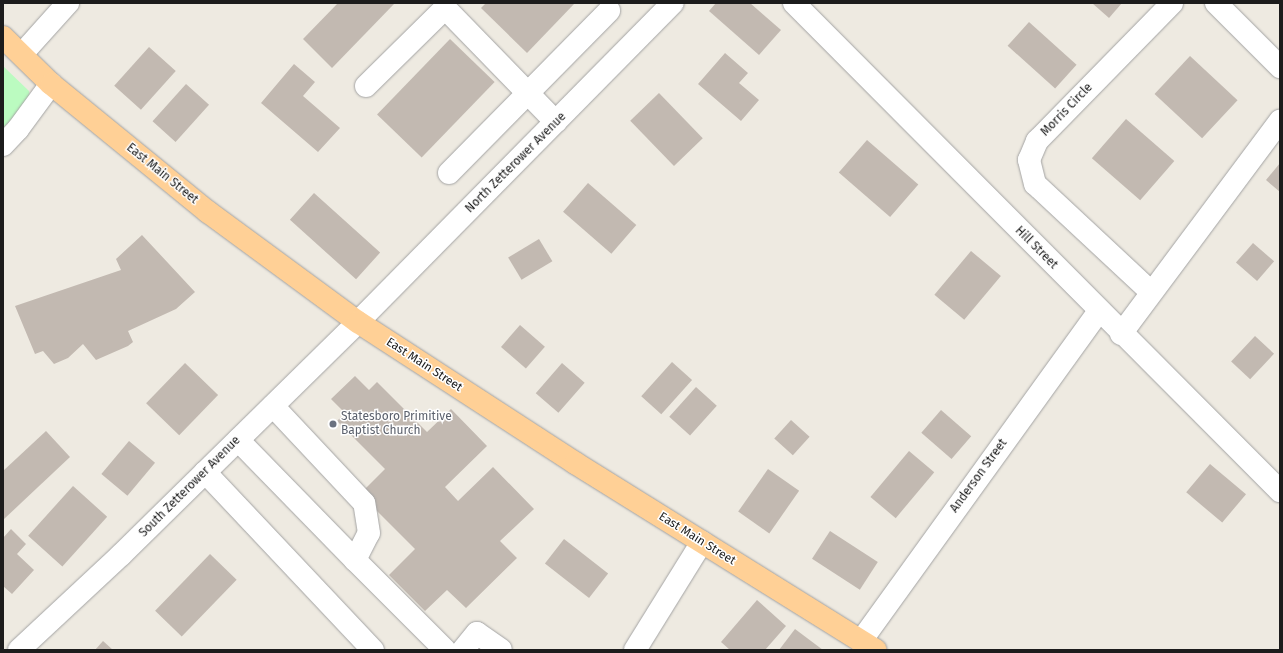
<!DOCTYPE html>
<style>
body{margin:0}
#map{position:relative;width:1283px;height:653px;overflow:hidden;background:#eeeae1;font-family:"Fira Sans",sans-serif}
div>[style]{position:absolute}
.park>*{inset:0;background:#bbfbc0}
.building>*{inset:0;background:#c2b9b1;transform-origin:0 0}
.roads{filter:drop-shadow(0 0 1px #a3a3a3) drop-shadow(0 0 1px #a3a3a3)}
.minor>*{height:22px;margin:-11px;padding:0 11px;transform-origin:11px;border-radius:11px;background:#fff}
.major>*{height:22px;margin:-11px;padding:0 11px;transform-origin:11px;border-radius:11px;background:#ffd096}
.dots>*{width:11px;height:11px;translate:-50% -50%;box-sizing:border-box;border:2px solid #fff;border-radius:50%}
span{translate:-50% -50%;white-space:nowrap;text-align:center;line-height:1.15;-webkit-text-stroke:3px #fff;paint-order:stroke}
.street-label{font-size:12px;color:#1c1c1c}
.worship-label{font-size:12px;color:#5b616d}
.left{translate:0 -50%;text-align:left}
.frame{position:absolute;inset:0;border:4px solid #1c1c1c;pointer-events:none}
</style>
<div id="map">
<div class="park">
<i style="clip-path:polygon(3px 66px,29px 91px,30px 100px,3px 128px)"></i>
</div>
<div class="building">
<i style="clip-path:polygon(338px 3px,395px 3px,332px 68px,303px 39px)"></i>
<i style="clip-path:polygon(486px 3px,575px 3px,527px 53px,481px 8px)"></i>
<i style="clip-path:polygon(716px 3px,750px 3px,781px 30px,759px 55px,709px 11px)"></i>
<i style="clip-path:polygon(1092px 3px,1122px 3px,1109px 18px)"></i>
<i style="left:1029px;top:22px;width:64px;height:32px;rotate:42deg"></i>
<i style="left:450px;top:39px;width:62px;height:105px;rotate:44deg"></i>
<i style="left:149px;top:47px;width:36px;height:52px;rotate:42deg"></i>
<i style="clip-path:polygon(725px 53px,748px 73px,739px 83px,759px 100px,741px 121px,698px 84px)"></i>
<i style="left:1190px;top:56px;width:65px;height:52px;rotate:43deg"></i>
<i style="clip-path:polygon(294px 64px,315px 82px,303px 96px,340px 128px,318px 152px,261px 103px)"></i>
<i style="left:186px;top:84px;width:31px;height:50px;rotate:42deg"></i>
<i style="left:659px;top:93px;width:63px;height:40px;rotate:46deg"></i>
<i style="left:1126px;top:119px;width:64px;height:52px;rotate:41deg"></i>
<i style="left:867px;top:140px;width:68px;height:43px;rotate:41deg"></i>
<i style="clip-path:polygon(1280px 163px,1280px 192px,1266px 180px)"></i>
<i style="left:588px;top:183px;width:64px;height:38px;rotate:41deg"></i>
<i style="left:314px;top:193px;width:89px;height:36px;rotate:42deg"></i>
<i style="clip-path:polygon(142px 235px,195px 292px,176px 309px,128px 331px,133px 342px,128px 346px,96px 360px,83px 344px,68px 358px,54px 364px,43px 351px,35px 354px,15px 306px,121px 270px,116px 259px)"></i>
<i style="left:539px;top:239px;width:26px;height:36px;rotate:59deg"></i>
<i style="left:1253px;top:243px;width:28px;height:26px;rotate:41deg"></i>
<i style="left:971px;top:251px;width:39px;height:57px;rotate:40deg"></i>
<i style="left:520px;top:325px;width:33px;height:29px;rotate:41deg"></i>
<i style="left:1255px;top:336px;width:26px;height:35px;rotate:43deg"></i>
<i style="left:672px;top:362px;width:27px;height:46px;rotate:42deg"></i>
<i style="left:185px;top:363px;width:46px;height:56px;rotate:44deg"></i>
<i style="left:562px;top:363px;width:30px;height:40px;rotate:41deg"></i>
<i style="clip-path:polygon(355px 376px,369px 390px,377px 382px,427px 432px,451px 409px,487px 446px,445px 487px,458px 501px,493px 467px,534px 509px,500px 541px,517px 558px,466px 608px,447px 590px,425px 611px,389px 575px,415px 549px,360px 494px,385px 469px,337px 421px,345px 413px,331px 399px)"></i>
<i style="left:696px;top:387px;width:28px;height:40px;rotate:42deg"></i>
<i style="left:941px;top:410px;width:40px;height:30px;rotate:41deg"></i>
<i style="left:791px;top:420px;width:25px;height:25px;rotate:42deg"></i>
<i style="clip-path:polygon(46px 431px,70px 457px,3px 520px,3px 471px)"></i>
<i style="left:129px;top:441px;width:34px;height:43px;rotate:40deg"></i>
<i style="left:909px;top:451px;width:33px;height:60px;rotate:40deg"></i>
<i style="left:1210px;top:464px;width:47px;height:37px;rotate:40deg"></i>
<i style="left:768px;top:469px;width:38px;height:52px;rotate:35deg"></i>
<i style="left:73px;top:486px;width:46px;height:67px;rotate:42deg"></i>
<i style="clip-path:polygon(11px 529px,26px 544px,17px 554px,34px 570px,12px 594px,3px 586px,3px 538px)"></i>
<i style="left:830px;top:531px;width:57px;height:33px;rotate:33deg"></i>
<i style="left:564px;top:539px;width:56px;height:31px;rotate:38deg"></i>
<i style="left:210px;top:554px;width:37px;height:79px;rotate:44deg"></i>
<i style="clip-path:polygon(757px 600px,786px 626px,765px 650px,730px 650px,721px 642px)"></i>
<i style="clip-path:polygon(795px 629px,823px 650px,779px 650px)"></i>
<i style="clip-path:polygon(103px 641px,113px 650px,95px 650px)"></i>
</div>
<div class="roads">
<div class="minor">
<i style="left:794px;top:3px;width:689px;rotate:45.12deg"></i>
<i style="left:1216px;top:3px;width:91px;rotate:45deg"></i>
<i style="left:22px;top:54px;width:69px;rotate:-48deg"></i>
<i style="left:366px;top:86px;width:111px;rotate:-44.6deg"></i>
<i style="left:445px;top:8px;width:159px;rotate:45.8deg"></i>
<i style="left:3px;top:145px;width:22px;rotate:-47deg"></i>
<i style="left:18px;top:129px;width:56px;rotate:-53.7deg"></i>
<i style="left:449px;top:173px;width:228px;rotate:-45.4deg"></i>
<i style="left:1151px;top:292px;width:158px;rotate:-137deg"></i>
<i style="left:1035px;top:184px;width:25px;rotate:-104deg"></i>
<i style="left:1029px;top:160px;width:21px;rotate:-67deg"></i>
<i style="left:1037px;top:141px;width:193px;rotate:-45.6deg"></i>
<i style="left:1121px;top:334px;width:266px;rotate:-53.3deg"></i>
<i style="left:238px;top:440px;width:168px;rotate:45.7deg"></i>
<i style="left:355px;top:560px;width:30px;rotate:-63deg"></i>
<i style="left:369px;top:533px;width:30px;rotate:-99deg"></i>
<i style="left:364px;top:503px;width:133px;rotate:-133.2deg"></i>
<i style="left:205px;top:472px;width:245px;rotate:46.7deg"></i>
<i style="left:355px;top:560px;width:127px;rotate:45deg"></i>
<i style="left:861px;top:641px;width:407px;rotate:-54.2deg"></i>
<i style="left:19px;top:650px;width:139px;rotate:-43deg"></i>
<i style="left:121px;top:555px;width:332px;rotate:-44.5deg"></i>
<i style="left:358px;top:322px;width:448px;rotate:-45.4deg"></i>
<i style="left:463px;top:650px;width:22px;rotate:-51deg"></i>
<i style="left:477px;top:633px;width:29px;rotate:35deg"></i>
<i style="left:635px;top:650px;width:127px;rotate:-58.2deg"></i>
</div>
<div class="major">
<i style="left:3px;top:37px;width:67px;rotate:44.4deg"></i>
<i style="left:51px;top:84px;width:203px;rotate:39.2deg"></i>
<i style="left:208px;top:212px;width:186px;rotate:36.3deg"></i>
<i style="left:358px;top:322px;width:259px;rotate:33deg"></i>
<i style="left:575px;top:463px;width:354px;rotate:31.9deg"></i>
</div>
</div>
<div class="dots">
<i style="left:333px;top:424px;background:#6b7280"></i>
</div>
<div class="street-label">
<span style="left:1067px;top:110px;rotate:-46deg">Morris Circle</span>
<span style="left:516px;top:163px;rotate:-45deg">North Zetterower Avenue</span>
<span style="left:162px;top:174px;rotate:39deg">East Main Street</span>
<span style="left:1036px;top:248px;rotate:45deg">Hill Street</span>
<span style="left:424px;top:365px;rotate:33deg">East Main Street</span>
<span style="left:979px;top:476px;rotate:-54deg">Anderson Street</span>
<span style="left:190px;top:487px;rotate:-45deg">South Zetterower Avenue</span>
<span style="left:697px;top:539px;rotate:32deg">East Main Street</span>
</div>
<div class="worship-label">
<span class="left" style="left:341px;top:424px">Statesboro Primitive<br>Baptist Church</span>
</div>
<div class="frame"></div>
</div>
